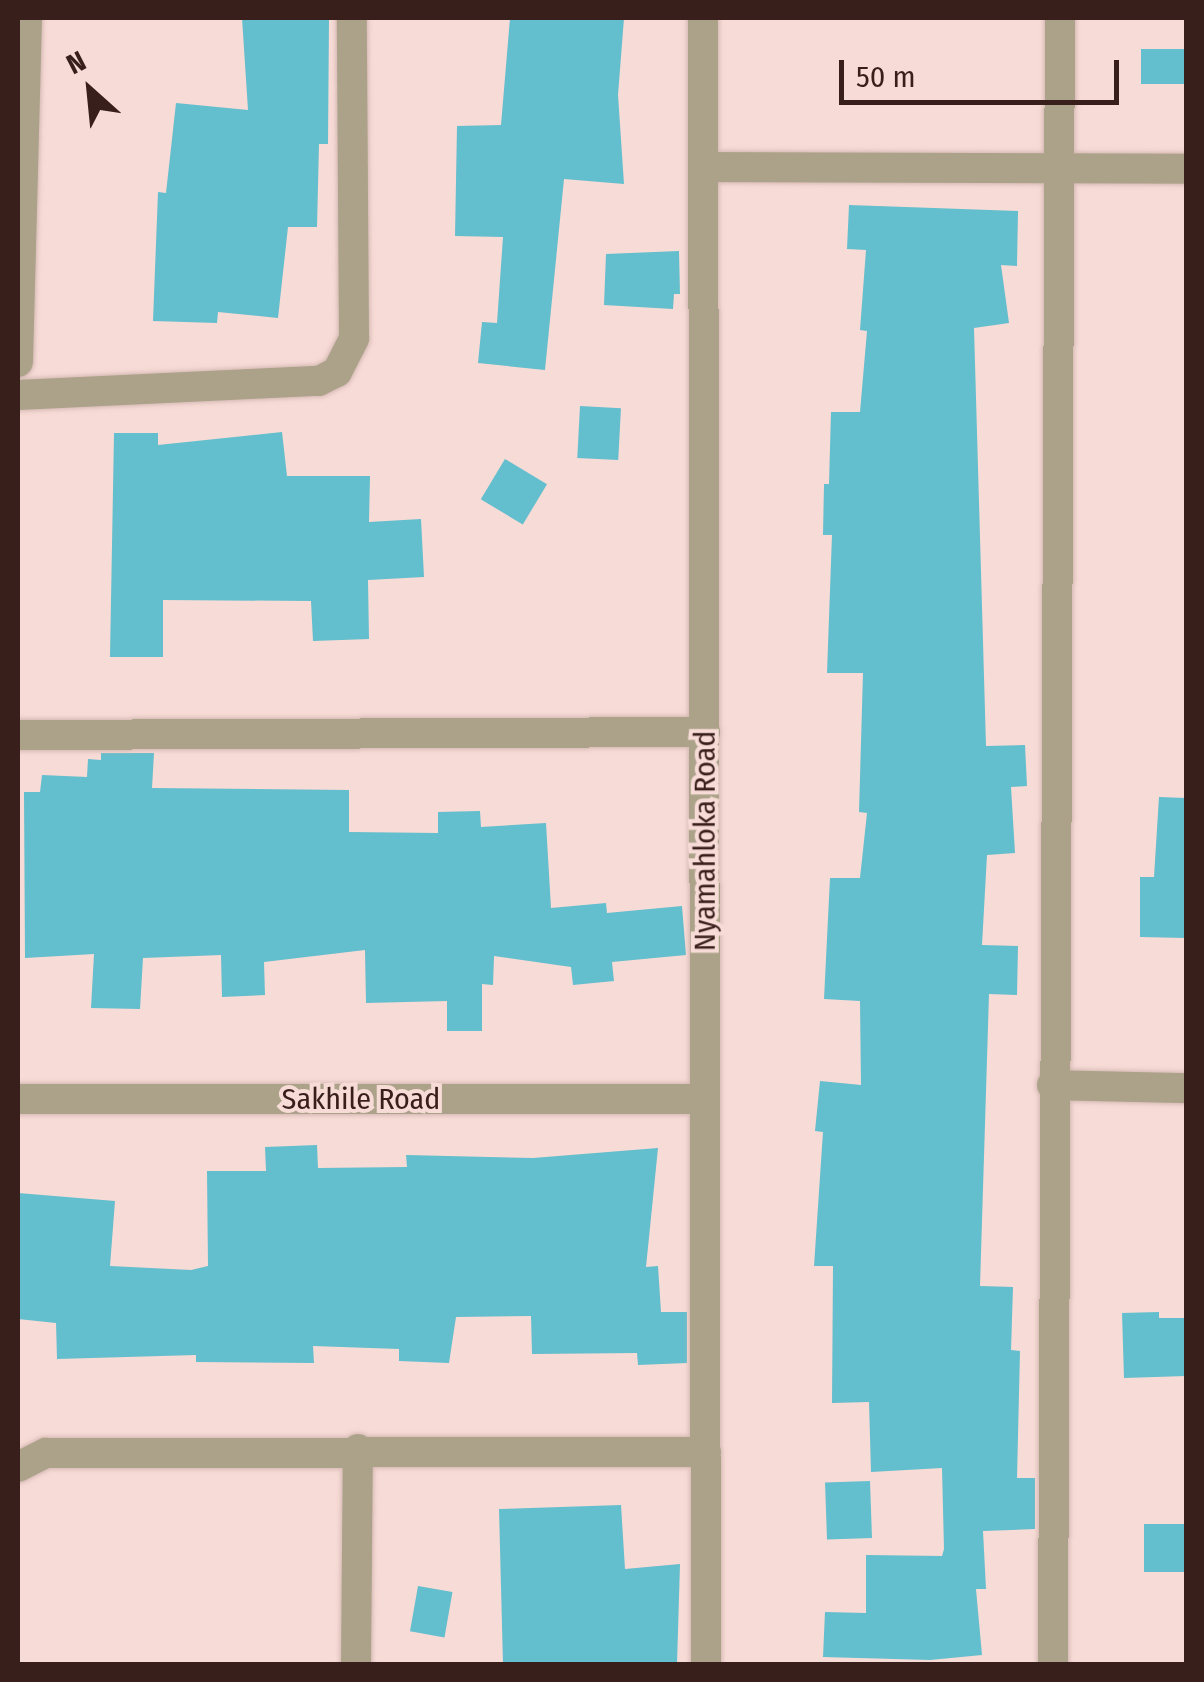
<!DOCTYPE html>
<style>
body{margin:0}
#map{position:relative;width:1204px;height:1682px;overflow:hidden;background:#f7dbd6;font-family:"Fira Sans Condensed",sans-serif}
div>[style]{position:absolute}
.building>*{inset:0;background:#63becd;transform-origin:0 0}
.roads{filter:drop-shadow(0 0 2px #d5b9b4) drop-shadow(0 0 2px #d5b9b4)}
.street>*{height:30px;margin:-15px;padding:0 15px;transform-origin:15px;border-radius:15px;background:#aba289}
span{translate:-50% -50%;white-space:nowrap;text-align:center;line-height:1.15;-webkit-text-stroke:8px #f7dbd6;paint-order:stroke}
.street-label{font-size:30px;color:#381f1b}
.frame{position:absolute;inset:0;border:20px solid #381f1b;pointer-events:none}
.north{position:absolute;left:40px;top:40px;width:100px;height:100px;-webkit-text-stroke:8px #f7dbd6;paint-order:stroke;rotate:333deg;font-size:28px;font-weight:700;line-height:40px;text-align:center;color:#381f1b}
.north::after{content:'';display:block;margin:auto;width:35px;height:45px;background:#381f1b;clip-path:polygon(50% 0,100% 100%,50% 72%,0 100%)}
.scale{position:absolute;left:839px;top:60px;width:280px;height:45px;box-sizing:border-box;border:5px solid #381f1b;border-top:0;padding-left:12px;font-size:30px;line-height:35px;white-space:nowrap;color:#381f1b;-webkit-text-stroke:8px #f7dbd6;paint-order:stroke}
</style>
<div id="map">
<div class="building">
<i style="clip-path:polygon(242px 18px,329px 18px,328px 144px,319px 144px,317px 227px,288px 227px,278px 318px,218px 312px,217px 323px,153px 321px,158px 192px,166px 193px,176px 103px,248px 110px)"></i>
<i style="clip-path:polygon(510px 18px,624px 18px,618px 95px,624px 184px,564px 179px,545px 370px,478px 363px,482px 322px,497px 323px,503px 237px,455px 236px,457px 126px,501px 125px)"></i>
<i style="left:1141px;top:49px;width:45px;height:35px"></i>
<i style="clip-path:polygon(849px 205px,1018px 211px,1017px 266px,1001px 265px,1009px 323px,974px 328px,986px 746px,1025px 745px,1027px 786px,1011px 787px,1015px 853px,987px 855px,982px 945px,1018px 946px,1017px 995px,989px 994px,980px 1286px,1013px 1287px,1011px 1350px,1020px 1351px,1017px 1478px,1035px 1478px,1035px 1529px,983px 1531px,986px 1589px,976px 1589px,982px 1655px,930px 1660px,823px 1657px,825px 1612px,866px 1613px,866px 1555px,942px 1556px,944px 1549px,942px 1468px,871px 1472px,869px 1402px,832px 1403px,833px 1266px,814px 1266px,823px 1132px,815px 1131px,820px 1081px,861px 1085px,860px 1001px,824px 999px,830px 878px,860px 878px,867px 813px,859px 812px,863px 673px,827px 673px,832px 535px,823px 535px,824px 484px,829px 484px,831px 412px,860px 412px,867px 331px,860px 330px,866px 250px,847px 249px)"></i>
<i style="clip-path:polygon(679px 251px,680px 294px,674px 294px,673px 309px,604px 305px,606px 254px)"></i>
<i style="left:580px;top:406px;width:41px;height:52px;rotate:3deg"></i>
<i style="clip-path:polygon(282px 432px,287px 476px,370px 476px,369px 522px,421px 519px,424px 577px,368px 580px,369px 639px,313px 641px,311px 601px,163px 600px,163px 657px,110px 657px,114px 433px,158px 433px,158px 445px)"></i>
<i style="left:505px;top:459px;width:49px;height:47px;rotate:31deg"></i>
<i style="clip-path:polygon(101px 753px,154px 753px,152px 788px,349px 790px,349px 832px,438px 833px,438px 812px,480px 811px,481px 827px,546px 823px,551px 908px,606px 903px,607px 913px,682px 906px,686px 955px,612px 962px,614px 981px,573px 985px,571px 967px,494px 956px,493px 985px,482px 984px,482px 1031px,447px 1031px,447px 1001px,366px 1003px,365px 950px,264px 962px,265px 995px,222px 997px,221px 955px,143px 958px,140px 1009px,91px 1008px,94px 954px,25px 958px,24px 792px,40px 792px,42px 775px,87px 777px,88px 759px,101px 760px)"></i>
<i style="clip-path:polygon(1159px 797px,1186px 798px,1186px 938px,1140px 937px,1140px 877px,1154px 877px)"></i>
<i style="clip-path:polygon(317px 1145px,318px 1168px,407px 1167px,406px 1155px,533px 1158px,658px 1148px,646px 1267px,658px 1266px,661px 1312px,687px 1312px,687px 1363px,638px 1365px,637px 1353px,532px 1354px,531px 1316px,456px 1317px,449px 1363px,399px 1361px,399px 1349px,313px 1346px,314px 1363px,196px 1362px,196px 1355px,57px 1359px,56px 1323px,18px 1319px,18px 1193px,115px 1201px,110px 1266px,191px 1270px,208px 1266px,207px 1171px,266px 1171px,265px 1147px)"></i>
<i style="clip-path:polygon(1159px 1312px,1159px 1318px,1186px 1318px,1186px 1376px,1124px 1378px,1122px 1313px)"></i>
<i style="left:870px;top:1481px;width:57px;height:45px;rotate:88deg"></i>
<i style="clip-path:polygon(621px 1505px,625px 1569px,680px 1564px,677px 1664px,503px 1664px,499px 1509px)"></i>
<i style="left:1144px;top:1524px;width:42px;height:48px"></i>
<i style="left:418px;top:1586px;width:35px;height:46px;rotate:10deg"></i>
</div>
<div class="roads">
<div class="street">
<i style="left:703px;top:18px;width:1646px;rotate:89.9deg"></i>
<i style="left:705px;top:167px;width:481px;rotate:0.2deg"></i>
<i style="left:18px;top:362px;width:344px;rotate:-88.5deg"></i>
<i style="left:18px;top:395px;width:301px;rotate:-2.7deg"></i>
<i style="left:319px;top:381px;width:20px;rotate:-27deg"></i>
<i style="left:337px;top:372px;width:38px;rotate:-63deg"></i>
<i style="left:354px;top:338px;width:320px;rotate:-90.4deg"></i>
<i style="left:18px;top:735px;width:687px;rotate:-0.25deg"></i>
<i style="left:1052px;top:1085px;width:134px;rotate:1.3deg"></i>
<i style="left:18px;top:1099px;width:687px"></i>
<i style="left:18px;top:1467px;width:31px;rotate:-27deg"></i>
<i style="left:46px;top:1453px;width:660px;rotate:-0.09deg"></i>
<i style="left:356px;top:1664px;width:215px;rotate:-89.5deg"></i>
<i style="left:1053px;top:1664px;width:1646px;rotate:-89.76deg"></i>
</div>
</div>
<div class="street-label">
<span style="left:705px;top:841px;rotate:-90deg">Nyamahloka Road</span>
<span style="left:361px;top:1099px">Sakhile Road</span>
</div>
<div class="frame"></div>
<div class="north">N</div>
<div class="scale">50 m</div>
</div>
